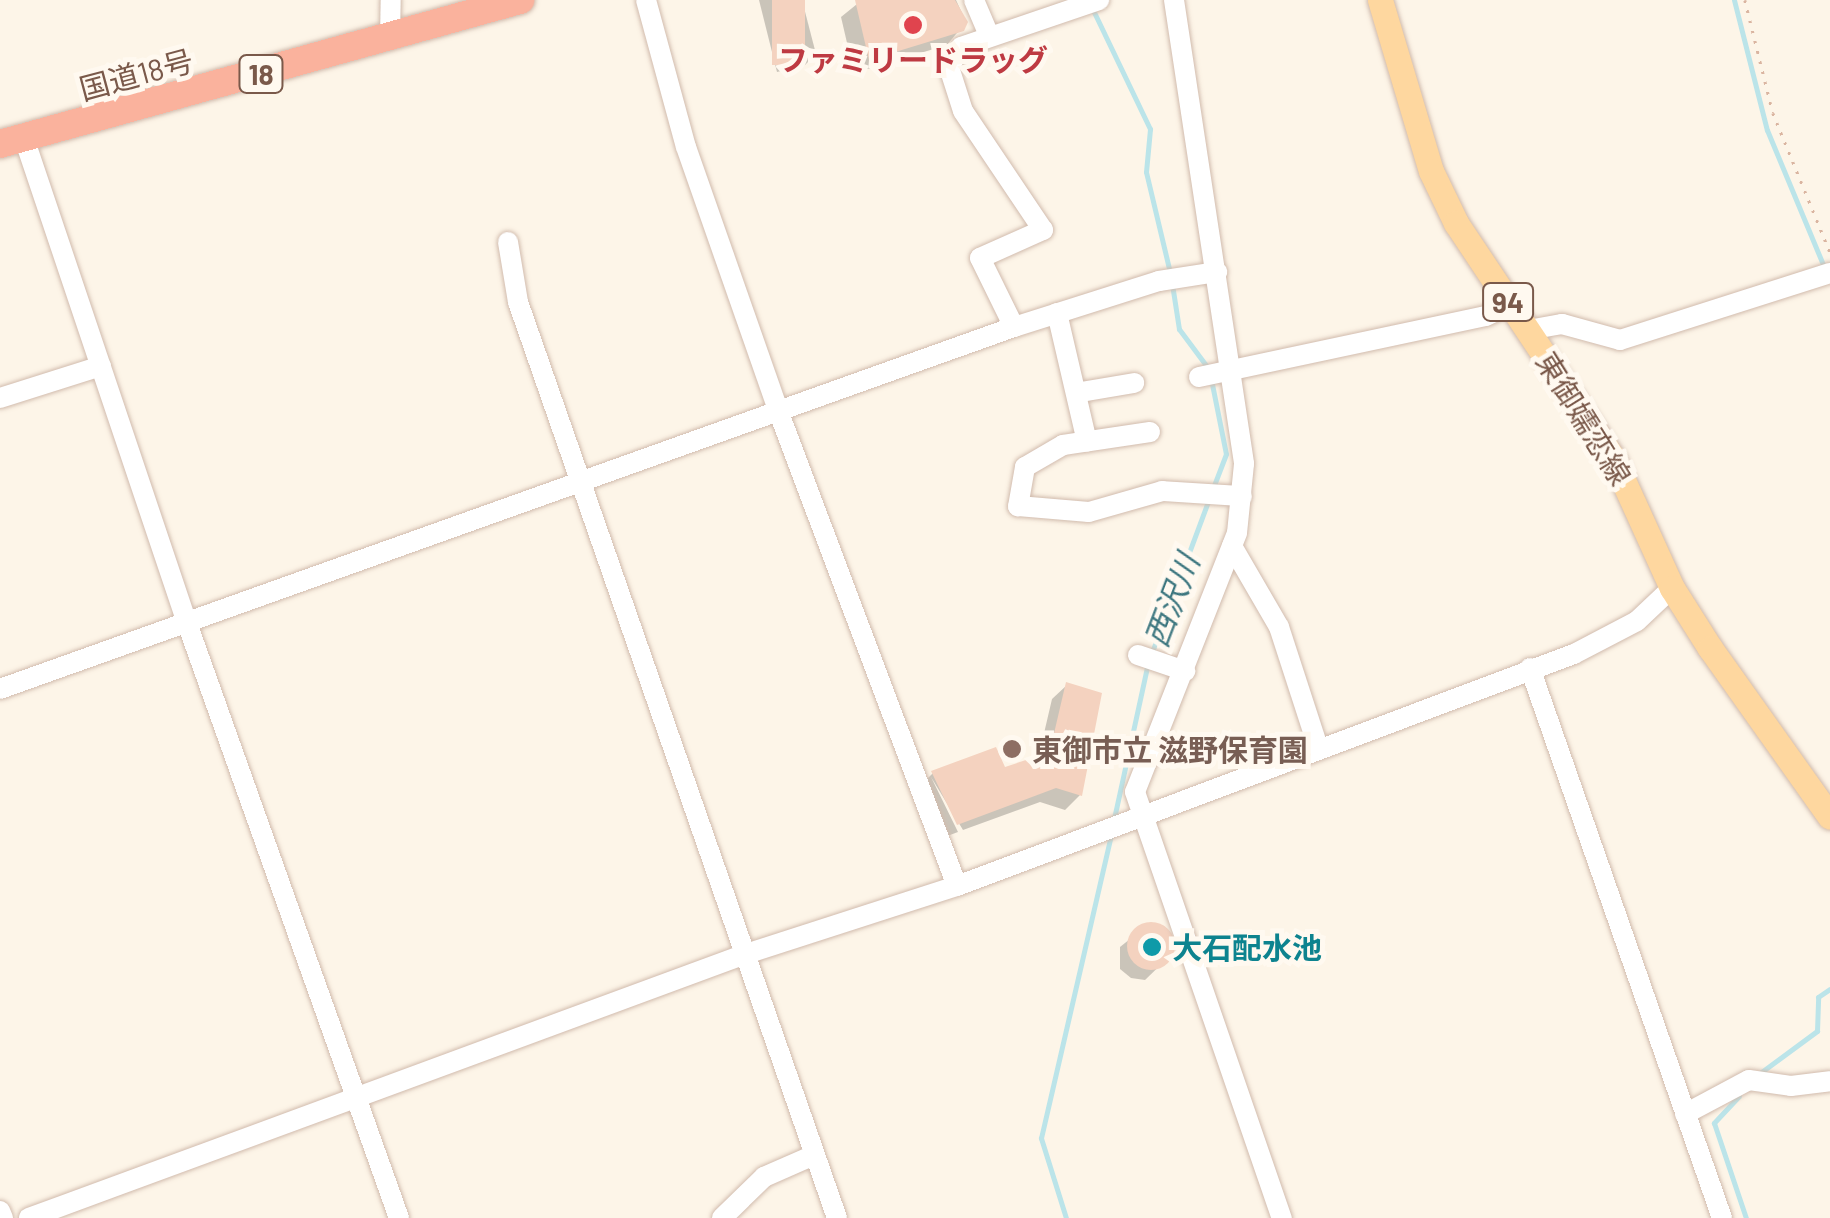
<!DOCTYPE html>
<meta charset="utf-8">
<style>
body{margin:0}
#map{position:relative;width:1830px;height:1218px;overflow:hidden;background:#fdf5e8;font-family:Barlow,"Noto Sans JP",sans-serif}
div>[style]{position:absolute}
.shadow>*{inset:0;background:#0003}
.stream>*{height:5px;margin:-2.5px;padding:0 2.5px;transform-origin:2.5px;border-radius:2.5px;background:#bbe4e9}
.building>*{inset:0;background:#f4d2bf;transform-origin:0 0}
.round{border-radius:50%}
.path>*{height:2.5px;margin-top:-1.25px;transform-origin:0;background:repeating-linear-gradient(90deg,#dab5a1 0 2.5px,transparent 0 10.5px)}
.roads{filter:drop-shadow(0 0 2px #d1bbad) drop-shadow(0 0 2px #d1bbad)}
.minor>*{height:20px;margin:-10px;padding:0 10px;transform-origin:10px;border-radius:10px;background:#fff}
.major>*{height:25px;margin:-12.5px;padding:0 12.5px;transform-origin:12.5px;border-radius:12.5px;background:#fed79f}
.highway>*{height:28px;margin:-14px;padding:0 14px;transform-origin:14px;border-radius:14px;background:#fab29d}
.dots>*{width:28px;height:28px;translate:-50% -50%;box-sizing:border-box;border:5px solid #fff9f0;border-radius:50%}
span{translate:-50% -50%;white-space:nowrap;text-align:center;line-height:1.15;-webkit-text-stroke:10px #fff9f0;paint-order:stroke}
.shield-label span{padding:2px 8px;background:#fff9f0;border:2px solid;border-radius:8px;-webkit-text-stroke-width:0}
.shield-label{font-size:28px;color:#7a594a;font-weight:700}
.health-label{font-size:30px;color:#be3a42;font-weight:700}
.street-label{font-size:30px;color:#7a594a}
.education-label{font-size:30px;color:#785e54;font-weight:700}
.left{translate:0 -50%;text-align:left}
.culture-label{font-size:30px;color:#0d838f;font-weight:700}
.water-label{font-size:32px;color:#3c767f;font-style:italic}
</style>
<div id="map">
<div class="shadow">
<i style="clip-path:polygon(759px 0,802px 0,816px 54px,805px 65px,777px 72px)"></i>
<i style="clip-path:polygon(862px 0,956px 0,966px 22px,947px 45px,854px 73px,841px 17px)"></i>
<i style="clip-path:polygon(1067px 685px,1080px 795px,1065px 810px,1040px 802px,963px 830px,931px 777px,958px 832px,942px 838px,918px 788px,933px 773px,1003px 770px,1038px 759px,1052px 699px)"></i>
<i style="clip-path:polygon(1150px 923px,1164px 926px,1173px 953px,1145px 980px,1131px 978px,1120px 969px,1120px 947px)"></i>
</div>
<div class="stream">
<i style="left:1734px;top:0;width:134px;rotate:75.8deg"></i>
<i style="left:1767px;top:130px;width:151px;rotate:67.4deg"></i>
<i style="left:1093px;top:10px;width:132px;rotate:64.4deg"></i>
<i style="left:1150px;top:129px;width:43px;rotate:95.3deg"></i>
<i style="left:1146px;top:172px;width:104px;rotate:76.6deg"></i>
<i style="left:1172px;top:284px;width:46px;rotate:81.2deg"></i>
<i style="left:1179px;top:329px;width:49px;rotate:53.4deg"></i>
<i style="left:1211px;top:379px;width:76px;rotate:78.7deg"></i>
<i style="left:1226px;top:454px;width:36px;rotate:111deg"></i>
<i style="left:1152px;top:652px;width:163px;rotate:-69.6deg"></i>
<i style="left:1113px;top:823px;width:164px;rotate:-77.7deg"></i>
<i style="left:1760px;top:1073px;width:71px;rotate:-36.4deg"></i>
<i style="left:1817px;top:1031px;width:34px;rotate:-88deg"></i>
<i style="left:1818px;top:997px;width:14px;rotate:-34deg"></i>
<i style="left:1739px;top:1096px;width:37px;rotate:133deg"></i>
<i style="left:1714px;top:1123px;width:100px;rotate:71.4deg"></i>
<i style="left:1066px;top:1218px;width:84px;rotate:-107.4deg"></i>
<i style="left:1041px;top:1138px;width:312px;rotate:-77deg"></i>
</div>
<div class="building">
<i style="left:772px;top:0;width:33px;height:65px"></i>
<i style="clip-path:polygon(855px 0,955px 0,968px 22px,964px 31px,869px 60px)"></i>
<i style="clip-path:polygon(1066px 682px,1102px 693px,1082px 796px,1056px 788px,957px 825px,931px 771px,996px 747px,1005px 767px,1038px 756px,1052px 742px)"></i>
<i class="round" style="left:1127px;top:922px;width:48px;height:48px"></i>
</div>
<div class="path">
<i style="left:1745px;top:0;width:116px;rotate:76.1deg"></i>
<i style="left:1773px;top:113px;width:150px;rotate:67.7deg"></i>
</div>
<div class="roads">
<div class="minor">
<i style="left:646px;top:0;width:152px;rotate:74.8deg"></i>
<i style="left:686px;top:147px;width:282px;rotate:70.7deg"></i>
<i style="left:779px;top:413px;width:505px;rotate:69.38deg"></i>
<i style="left:974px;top:0;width:38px;rotate:67deg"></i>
<i style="left:1174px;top:0;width:469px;rotate:81.4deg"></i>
<i style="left:1244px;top:464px;width:69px;rotate:95.8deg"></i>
<i style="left:1237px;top:533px;width:278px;rotate:111.5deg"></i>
<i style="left:1135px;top:792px;width:451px;rotate:71deg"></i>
<i style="left:390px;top:39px;width:39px;rotate:-89deg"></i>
<i style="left:24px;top:138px;width:512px;rotate:71.42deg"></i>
<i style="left:187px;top:623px;width:632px;rotate:70.39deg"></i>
<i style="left:508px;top:242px;width:61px;rotate:80.5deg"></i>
<i style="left:518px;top:302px;width:970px;rotate:70.8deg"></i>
<i style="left:1057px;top:313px;width:132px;rotate:76.9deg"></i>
<i style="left:1014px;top:327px;width:77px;rotate:-116.2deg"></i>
<i style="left:980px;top:258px;width:69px;rotate:-24deg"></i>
<i style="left:1043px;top:230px;width:143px;rotate:-123.9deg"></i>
<i style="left:963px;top:111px;width:46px;rotate:-107.7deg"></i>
<i style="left:949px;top:67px;width:23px;rotate:-59deg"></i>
<i style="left:961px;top:47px;width:146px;rotate:-18.8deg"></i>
<i style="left:1528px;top:330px;width:35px;rotate:-10deg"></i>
<i style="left:1562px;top:324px;width:60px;rotate:15.4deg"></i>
<i style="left:1620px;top:340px;width:220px;rotate:-17.7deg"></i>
<i style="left:1199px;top:377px;width:293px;rotate:-12deg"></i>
<i style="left:1486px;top:316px;width:26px;rotate:-25deg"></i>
<i style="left:1081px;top:392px;width:54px;rotate:-9.6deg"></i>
<i style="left:0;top:398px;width:106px;rotate:-17.6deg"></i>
<i style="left:1150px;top:432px;width:88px;rotate:171.5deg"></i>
<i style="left:1063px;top:445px;width:44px;rotate:149.9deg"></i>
<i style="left:1025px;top:467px;width:40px;rotate:100deg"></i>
<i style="left:1018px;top:506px;width:71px;rotate:4.8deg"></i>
<i style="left:1089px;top:512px;width:76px;rotate:-16deg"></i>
<i style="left:1162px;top:491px;width:80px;rotate:3.6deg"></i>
<i style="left:1232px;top:546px;width:94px;rotate:59.9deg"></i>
<i style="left:1279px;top:627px;width:126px;rotate:72deg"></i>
<i style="left:1138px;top:655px;width:50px;rotate:18.8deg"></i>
<i style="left:1530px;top:668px;width:583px;rotate:70.76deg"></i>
<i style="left:0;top:689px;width:1077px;rotate:-19.65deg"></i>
<i style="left:1014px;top:327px;width:152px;rotate:-17.6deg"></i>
<i style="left:1159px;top:281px;width:59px;rotate:-8.8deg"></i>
<i style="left:1685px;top:1114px;width:72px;rotate:-28deg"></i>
<i style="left:1749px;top:1080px;width:42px;rotate:8.1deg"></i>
<i style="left:1791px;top:1086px;width:39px;rotate:-7deg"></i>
<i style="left:0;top:1211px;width:8px;rotate:67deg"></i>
<i style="left:29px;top:1218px;width:761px;rotate:-20.22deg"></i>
<i style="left:743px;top:955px;width:225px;rotate:-17.9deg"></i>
<i style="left:957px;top:886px;width:659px;rotate:-20.61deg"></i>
<i style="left:1574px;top:654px;width:71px;rotate:-27.6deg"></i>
<i style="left:1637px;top:621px;width:48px;rotate:-43.3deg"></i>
<i style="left:722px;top:1218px;width:59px;rotate:-44.3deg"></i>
<i style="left:764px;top:1177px;width:55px;rotate:-23.7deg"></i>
</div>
<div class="major">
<i style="left:1380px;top:0;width:178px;rotate:73.4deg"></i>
<i style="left:1431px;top:171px;width:58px;rotate:64.3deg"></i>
<i style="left:1456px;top:223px;width:283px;rotate:56.3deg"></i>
<i style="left:1613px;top:458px;width:143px;rotate:65.6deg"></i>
<i style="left:1672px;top:588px;width:71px;rotate:57.7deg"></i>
<i style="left:1710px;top:648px;width:207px;rotate:54.6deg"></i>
</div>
<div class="highway">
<i style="left:0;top:144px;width:540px;rotate:-15.48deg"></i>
</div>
</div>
<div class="dots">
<i style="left:913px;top:25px;background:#e0444e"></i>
<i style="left:1012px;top:749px;background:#8d6e63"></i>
<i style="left:1152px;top:947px;background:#0f9aa8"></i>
</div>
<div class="shield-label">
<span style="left:261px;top:74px">18</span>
<span style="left:1508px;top:302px">94</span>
</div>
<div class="health-label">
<span style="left:913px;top:59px">ファミリードラッグ</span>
</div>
<div class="street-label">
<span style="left:136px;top:74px;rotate:-15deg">国道18号</span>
<span style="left:1584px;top:418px;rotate:58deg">東御嬬恋線</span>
</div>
<div class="education-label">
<span class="left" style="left:1032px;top:749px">東御市立 滋野保育園</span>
</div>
<div class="culture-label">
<span class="left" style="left:1172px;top:947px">大石配水池</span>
</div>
<div class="water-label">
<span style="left:1171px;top:600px;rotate:-69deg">西沢川</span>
</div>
</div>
